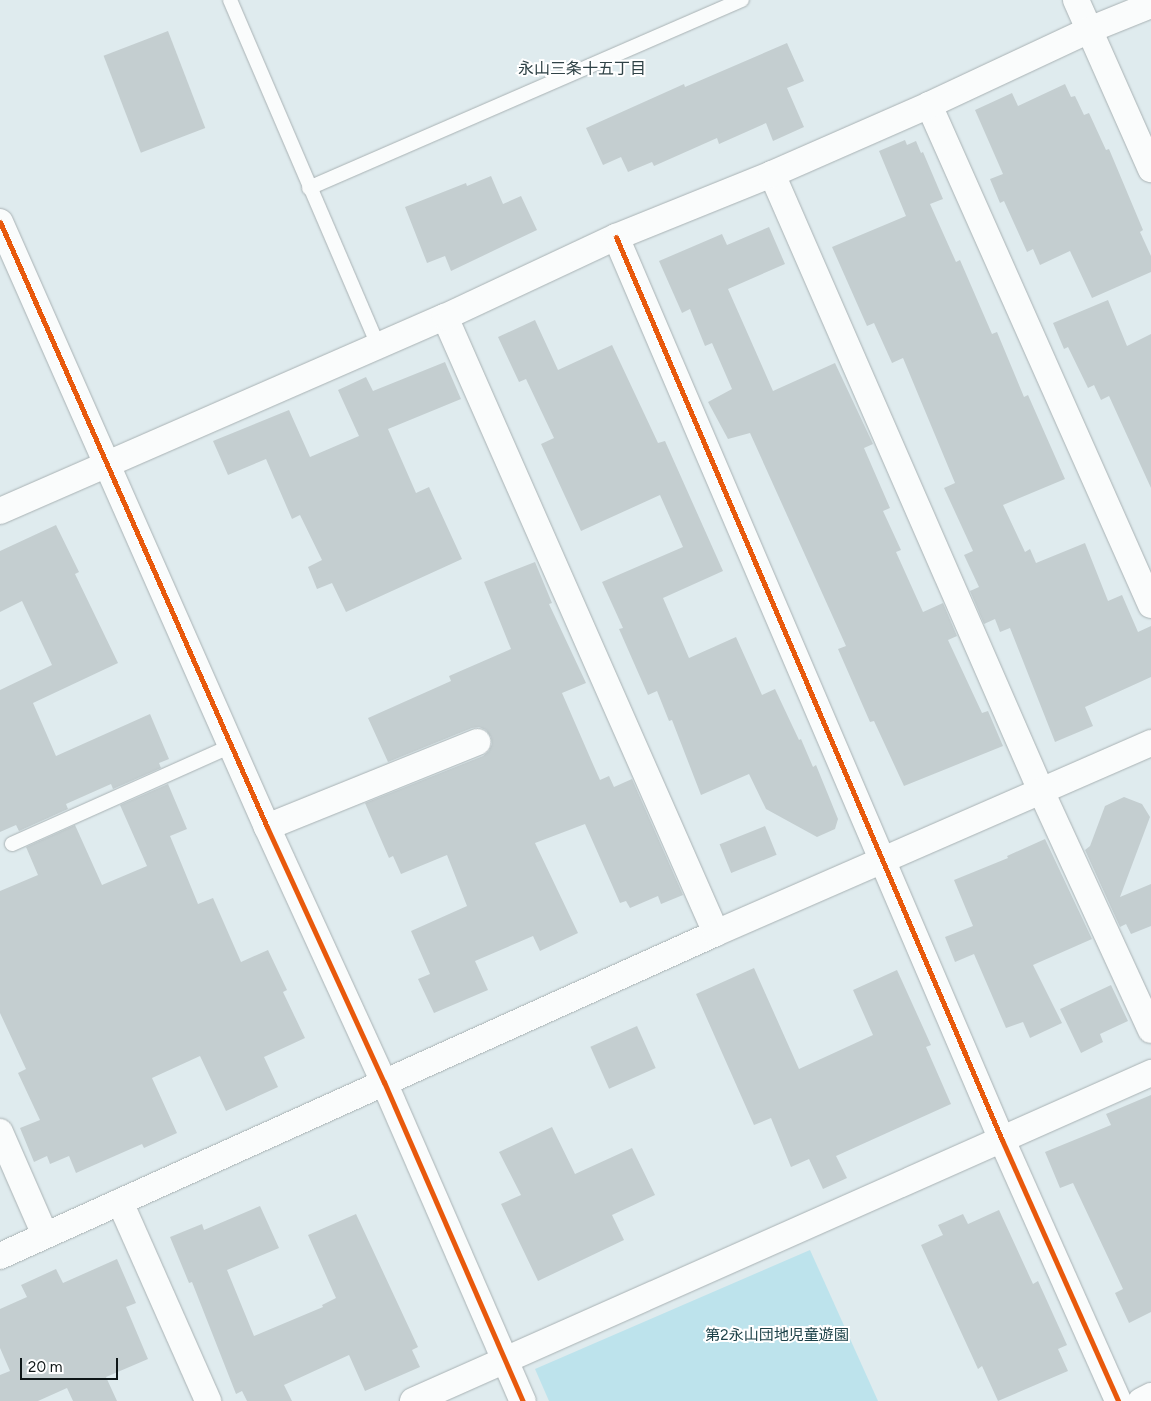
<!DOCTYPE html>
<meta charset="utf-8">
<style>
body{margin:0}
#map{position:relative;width:1151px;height:1401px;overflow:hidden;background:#dfebee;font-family:Figtree,"Noto Sans JP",sans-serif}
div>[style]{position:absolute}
.green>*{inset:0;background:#bde3ec}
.building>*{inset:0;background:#c4ced0;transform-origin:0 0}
.roads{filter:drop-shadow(0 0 1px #a9b2b4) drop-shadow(0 0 1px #a9b2b4)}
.service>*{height:14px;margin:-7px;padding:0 7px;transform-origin:7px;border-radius:7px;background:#fafcfc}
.minor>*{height:26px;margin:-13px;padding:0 13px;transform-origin:13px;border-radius:13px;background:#fafcfc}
.cycleway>*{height:5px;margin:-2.5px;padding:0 2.5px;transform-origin:2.5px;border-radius:2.5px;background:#e8590c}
span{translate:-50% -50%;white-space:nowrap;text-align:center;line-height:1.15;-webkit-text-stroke:4px #fff;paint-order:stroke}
.park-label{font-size:15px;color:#1c4148}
.neighbourhood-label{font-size:16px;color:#2f4246}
.scale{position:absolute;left:20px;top:1358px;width:98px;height:22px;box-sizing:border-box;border:2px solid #0e1617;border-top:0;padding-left:6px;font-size:15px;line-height:18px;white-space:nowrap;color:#0e1617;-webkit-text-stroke:4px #fff;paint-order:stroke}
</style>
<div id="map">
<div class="green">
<i style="clip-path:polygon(810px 1250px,878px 1401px,549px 1401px,535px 1369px)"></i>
</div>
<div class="building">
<i style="left:168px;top:31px;width:104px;height:69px;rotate:69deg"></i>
<i style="clip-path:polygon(787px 43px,804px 81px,787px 88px,804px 127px,773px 141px,766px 123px,719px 144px,717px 138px,654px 166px,652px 162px,628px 172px,621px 157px,603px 165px,586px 128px,684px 84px,685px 87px)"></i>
<i style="clip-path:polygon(1065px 84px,1071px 97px,1075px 96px,1084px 115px,1089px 113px,1106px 150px,1109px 149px,1143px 230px,1140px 232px,1151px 256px,1151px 272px,1092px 298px,1070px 251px,1040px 265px,1033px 249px,1027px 252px,1004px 201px,1000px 203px,990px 179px,1003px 174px,975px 110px,1012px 93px,1018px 106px)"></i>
<i style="clip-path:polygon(905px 140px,907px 145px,916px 141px,921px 153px,923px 152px,943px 199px,930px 204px,956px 262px,960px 260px,992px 334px,997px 332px,1024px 397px,1028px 395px,1065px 479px,1003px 505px,1025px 552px,1030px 549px,1036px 563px,1085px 543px,1108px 601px,1122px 595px,1138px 632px,1151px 626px,1151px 677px,1085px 707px,1093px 726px,1055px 742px,1010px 628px,1000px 632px,995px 619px,984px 624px,970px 591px,979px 587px,964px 555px,973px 551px,944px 488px,955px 483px,903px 358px,892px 363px,874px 323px,867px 326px,832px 247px,906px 216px,879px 151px)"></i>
<i style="clip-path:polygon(491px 176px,503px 204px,521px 196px,537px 230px,451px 271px,445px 256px,427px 263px,405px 207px,466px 183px,467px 186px)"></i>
<i style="clip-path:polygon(769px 227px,785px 264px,728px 289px,773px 391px,835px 363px,873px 444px,864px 448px,890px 508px,883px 511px,901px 550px,896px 552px,923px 612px,943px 603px,957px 636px,948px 640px,982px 713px,988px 711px,1003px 746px,904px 786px,874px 721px,870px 722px,838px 649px,846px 646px,750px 433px,728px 439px,708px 402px,732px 389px,712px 343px,705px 346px,690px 309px,682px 313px,659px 261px,722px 234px,727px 245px)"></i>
<i style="clip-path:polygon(1108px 300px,1127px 346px,1151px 334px,1151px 488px,1109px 396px,1101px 400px,1094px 385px,1088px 388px,1068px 347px,1064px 349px,1053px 323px)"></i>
<i style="clip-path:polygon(535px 320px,558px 370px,612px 345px,658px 443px,665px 441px,723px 571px,663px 598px,689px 658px,736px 637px,762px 695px,775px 689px,799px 740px,801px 739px,813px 767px,816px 765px,838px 819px,835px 829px,817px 837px,766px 809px,749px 774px,701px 795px,672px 720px,669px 721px,657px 691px,648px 695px,619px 629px,623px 628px,602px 582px,683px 547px,660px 495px,581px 531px,541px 444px,554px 438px,526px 379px,519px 382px,498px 337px)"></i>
<i style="clip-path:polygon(445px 362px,461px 399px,388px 429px,416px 493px,429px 487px,462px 559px,346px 612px,332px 583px,317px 589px,308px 567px,322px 560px,300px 515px,292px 519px,266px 459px,228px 475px,213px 441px,289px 410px,310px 457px,359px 436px,338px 390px,366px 377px,373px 391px)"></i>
<i style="clip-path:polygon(56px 525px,79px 572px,75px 574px,118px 663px,33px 703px,56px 756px,150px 714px,169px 759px,159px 763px,161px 768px,113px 789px,111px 784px,66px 804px,68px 809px,19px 831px,16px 825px,0 832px,0 690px,52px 665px,22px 601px,0 612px,0 551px)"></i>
<i style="clip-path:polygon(535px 562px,552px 603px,549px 604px,586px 683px,562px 693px,592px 762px,600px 780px,609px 776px,614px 787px,632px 779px,683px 895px,661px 904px,658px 896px,630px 908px,626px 901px,620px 903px,585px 824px,535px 843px,578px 933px,540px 951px,533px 936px,475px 961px,488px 990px,434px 1013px,418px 979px,430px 974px,411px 931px,467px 906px,447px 855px,401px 874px,393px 856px,389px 858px,365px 803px,483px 756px,489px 751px,492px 744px,491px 737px,486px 730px,479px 727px,472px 728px,388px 762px,368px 718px,451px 681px,449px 676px,511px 649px,484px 582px)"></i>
<i style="clip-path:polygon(168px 784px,187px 829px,170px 836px,198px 904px,213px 898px,241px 962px,268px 950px,287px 990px,283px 992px,305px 1038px,264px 1057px,278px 1087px,226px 1111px,200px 1056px,152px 1078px,177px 1133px,144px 1148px,142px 1144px,76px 1173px,69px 1156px,50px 1164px,47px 1156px,34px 1162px,20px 1128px,40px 1120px,18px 1073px,26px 1069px,0 1013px,0 891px,38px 875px,26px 847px,75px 825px,102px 885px,147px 866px,120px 805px)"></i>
<i style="clip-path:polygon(1124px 797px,1142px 804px,1150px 817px,1120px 897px,1151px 884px,1151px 926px,1131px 934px,1126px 924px,1120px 927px,1085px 850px,1090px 846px,1105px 806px)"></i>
<i style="left:765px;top:826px;width:31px;height:49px;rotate:68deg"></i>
<i style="clip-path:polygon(1045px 839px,1092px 939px,1033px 965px,1062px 1023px,1030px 1038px,1023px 1022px,1006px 1028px,974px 954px,955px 962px,945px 937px,973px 926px,954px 880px,1008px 858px,1007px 856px)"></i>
<i style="clip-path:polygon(754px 968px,799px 1069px,873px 1035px,853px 990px,897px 970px,931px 1045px,926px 1047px,951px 1104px,836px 1156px,847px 1178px,823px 1189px,809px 1159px,791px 1167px,771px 1118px,754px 1125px,696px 994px)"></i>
<i style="clip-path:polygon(1111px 985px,1128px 1021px,1100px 1034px,1103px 1042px,1081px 1053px,1060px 1009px)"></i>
<i style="left:637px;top:1026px;width:46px;height:51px;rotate:66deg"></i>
<i style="clip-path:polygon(1151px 1095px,1151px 1312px,1129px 1323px,1115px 1293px,1123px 1289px,1073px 1183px,1060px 1188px,1045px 1152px,1111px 1125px,1106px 1114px)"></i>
<i style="clip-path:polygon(552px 1127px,575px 1174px,632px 1148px,655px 1195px,612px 1215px,624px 1240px,538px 1281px,501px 1204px,521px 1195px,499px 1152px)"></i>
<i style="clip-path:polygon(260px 1206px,279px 1248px,227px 1270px,254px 1336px,323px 1307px,322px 1305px,336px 1298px,308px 1235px,356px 1214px,418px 1347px,412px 1350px,420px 1367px,365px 1391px,349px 1355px,284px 1385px,292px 1401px,247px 1401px,242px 1391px,236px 1394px,192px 1282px,189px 1283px,170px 1237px,202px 1224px,204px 1230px)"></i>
<i style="clip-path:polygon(999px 1210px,1033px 1284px,1038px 1281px,1067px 1345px,1058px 1349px,1068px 1371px,998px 1401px,982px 1366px,978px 1369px,921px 1245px,943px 1235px,938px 1225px,963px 1214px,968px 1224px)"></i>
<i style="clip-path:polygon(117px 1259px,136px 1303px,126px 1307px,148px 1359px,106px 1377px,117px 1401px,73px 1401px,67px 1388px,38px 1401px,0 1401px,0 1375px,10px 1371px,0 1348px,0 1309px,27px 1297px,21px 1285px,56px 1269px,63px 1283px)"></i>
</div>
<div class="roads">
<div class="service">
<i style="left:230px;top:0;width:376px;rotate:66.8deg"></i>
<i style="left:309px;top:188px;width:472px;rotate:-23.5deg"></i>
<i style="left:12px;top:844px;width:240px;rotate:-24.1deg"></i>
</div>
<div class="minor">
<i style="left:1076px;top:0;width:185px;rotate:66.1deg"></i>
<i style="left:929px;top:105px;width:547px;rotate:66.06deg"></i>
<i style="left:772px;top:174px;width:673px;rotate:66.44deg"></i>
<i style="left:1041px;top:791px;width:263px;rotate:65.3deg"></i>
<i style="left:0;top:222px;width:661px;rotate:66.19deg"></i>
<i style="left:267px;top:827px;width:281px;rotate:65.4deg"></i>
<i style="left:384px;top:1082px;width:348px;rotate:66.5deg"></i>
<i style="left:616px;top:237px;width:982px;rotate:66.86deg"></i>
<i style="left:1002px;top:1140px;width:286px;rotate:66deg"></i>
<i style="left:445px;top:317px;width:673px;rotate:66.25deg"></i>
<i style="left:0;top:511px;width:485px;rotate:-23.6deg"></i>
<i style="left:445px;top:317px;width:189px;rotate:-25.1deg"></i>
<i style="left:616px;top:237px;width:168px;rotate:-22deg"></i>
<i style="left:772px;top:174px;width:171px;rotate:-23.7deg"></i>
<i style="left:929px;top:105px;width:177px;rotate:-25.1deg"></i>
<i style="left:1089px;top:30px;width:67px;rotate:-22deg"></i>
<i style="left:267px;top:827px;width:227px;rotate:-22deg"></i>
<i style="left:0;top:1132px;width:112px;rotate:66.4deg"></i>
<i style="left:120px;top:1202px;width:218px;rotate:66.1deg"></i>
<i style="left:0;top:1256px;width:785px;rotate:-24.28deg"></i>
<i style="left:716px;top:933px;width:475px;rotate:-23.6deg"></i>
<i style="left:413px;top:1401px;width:808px;rotate:-23.96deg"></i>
<i style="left:1141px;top:1401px;width:11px;rotate:-27deg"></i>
</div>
</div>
<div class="cycleway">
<i style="left:0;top:222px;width:661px;rotate:66.19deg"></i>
<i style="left:267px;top:827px;width:281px;rotate:65.4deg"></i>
<i style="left:384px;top:1082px;width:348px;rotate:66.5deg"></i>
<i style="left:616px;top:237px;width:982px;rotate:66.86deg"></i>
<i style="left:1002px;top:1140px;width:286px;rotate:66deg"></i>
</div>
<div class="park-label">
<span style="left:777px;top:1336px">第2永山団地児童遊園</span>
</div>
<div class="neighbourhood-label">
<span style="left:582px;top:69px">永山三条十五丁目</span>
</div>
<div class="scale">20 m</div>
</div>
